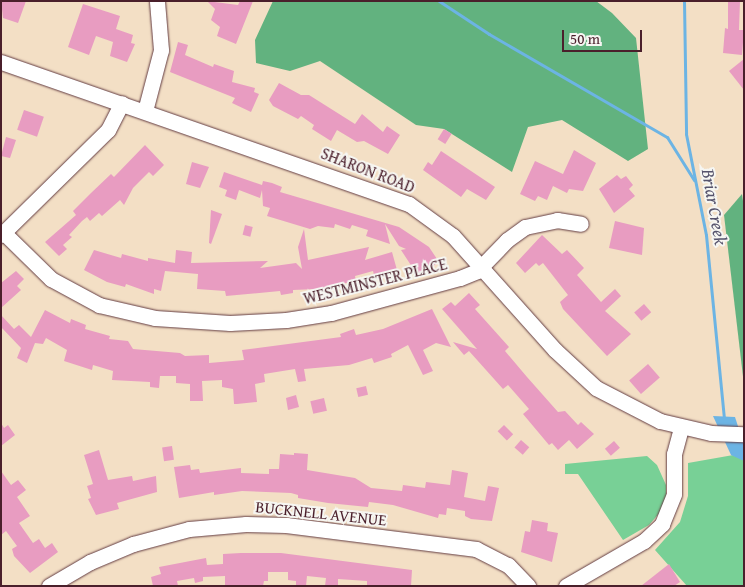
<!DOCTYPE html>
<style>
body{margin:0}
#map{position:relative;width:745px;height:587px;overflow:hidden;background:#f3dfc5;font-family:"Gentium Book Plus",serif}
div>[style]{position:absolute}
.green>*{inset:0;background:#78d096}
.forest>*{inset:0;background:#62b27f}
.water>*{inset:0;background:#6cb4e4}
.stream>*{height:3px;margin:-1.5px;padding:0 1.5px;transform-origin:1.5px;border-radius:1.5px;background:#6cb4e4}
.building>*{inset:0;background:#e89cc1;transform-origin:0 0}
.roads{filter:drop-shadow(0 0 1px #633c42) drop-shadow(0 0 1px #633c42)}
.minor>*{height:15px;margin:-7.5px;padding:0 7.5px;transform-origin:7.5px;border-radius:7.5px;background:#fff}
span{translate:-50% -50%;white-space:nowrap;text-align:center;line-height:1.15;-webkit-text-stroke:4px #f6f6f2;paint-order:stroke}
.street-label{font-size:16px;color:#4a1f2b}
.water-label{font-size:18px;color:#56536c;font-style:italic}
.frame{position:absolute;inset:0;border:2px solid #4a1f2b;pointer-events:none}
.scale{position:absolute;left:562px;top:30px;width:80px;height:22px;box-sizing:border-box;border:2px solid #4a1f2b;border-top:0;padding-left:6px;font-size:15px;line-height:18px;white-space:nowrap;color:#4a1f2b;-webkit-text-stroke:4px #f6f6f2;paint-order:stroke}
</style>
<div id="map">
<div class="green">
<i style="clip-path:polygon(739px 454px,744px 461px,744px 586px,687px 586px,655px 550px,680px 522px,688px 496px,688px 463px)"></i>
<i style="clip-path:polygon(647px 456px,657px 465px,666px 485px,666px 498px,662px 510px,649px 525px,623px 540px,578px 474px,565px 474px,565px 464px)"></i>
</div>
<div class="forest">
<i style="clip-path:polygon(273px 1px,596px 1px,612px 13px,636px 38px,648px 149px,628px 161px,562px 120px,528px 127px,512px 172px,444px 129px,416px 125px,320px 61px,290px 71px,256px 63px,255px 40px)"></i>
<i style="clip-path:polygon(742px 194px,744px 208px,744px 385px,724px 215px)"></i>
</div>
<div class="water">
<i style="clip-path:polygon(713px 416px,735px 417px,744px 445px,744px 461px,731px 455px)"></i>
</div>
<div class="stream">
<i style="left:439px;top:1px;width:60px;rotate:33.4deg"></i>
<i style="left:489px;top:34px;width:206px;rotate:30.1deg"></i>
<i style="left:667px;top:137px;width:51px;rotate:57.9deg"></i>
<i style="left:684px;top:1px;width:133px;rotate:89.1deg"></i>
<i style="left:686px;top:134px;width:103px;rotate:78.8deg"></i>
<i style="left:706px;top:235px;width:183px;rotate:84.4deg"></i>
</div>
<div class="building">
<i style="clip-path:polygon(1px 1px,26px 1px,18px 23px,3px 18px)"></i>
<i style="clip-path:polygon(207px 1px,238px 5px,240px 1px,253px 1px,236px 44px,217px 36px,220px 27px,211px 20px,215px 9px)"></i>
<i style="clip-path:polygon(728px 1px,740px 1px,739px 30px,744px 30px,742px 55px,723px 53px,725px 28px,728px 29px)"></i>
<i style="clip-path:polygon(83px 4px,120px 16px,116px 29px,133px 35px,131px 43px,135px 44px,127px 62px,110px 56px,113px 42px,96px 36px,89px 55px,68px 47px)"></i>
<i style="clip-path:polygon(178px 42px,188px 45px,185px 55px,213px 67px,214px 64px,234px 71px,232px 82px,255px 88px,254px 92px,259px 94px,251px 112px,232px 103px,235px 98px,170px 72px)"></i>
<i style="clip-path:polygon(744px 59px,744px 90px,729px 71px)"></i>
<i style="clip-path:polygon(279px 83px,301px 95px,309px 95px,355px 124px,362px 114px,383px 132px,387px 126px,400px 135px,388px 154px,364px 141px,357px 142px,337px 130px,331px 141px,312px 129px,314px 125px,301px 116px,298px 119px,273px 106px,269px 100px)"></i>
<i style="left:24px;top:110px;width:21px;height:21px;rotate:19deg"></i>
<i style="left:444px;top:129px;width:9px;height:12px;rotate:32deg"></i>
<i style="clip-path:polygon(6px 137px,16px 140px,10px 158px,1px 156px)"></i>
<i style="clip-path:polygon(145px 145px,164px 165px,153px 176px,149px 172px,133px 188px,124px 205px,120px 200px,102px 216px,99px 213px,90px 221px,87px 217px,82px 221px,69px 235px,72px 237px,63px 245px,67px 249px,59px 256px,45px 242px,76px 215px,73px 211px,91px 193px,111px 174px,114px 177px)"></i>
<i style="clip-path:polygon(574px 150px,596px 163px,583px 191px,569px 189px,567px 193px,553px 186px,547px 200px,538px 196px,535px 201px,520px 194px,535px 161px,563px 174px)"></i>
<i style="clip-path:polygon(441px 151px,495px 187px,486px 200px,467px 189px,461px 197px,423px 170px,428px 162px,432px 165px)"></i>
<i style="clip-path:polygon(192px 162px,209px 167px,200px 188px,186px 184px)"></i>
<i style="clip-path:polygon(224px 172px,262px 185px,263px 181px,272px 183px,282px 187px,280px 192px,399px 227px,429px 247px,439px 262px,418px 276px,401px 250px,406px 249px,399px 246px,385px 224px,390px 244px,366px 236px,368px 230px,352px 225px,350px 229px,335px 224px,334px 228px,318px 226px,310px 229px,267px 216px,270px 208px,263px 206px,262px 190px,260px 198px,239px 190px,236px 200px,225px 196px,227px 190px,219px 187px)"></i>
<i style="clip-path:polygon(617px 175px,621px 179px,626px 176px,633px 185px,629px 189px,635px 196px,614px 213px,599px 189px)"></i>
<i style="clip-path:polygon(211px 210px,222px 214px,211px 244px,209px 243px)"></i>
<i style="clip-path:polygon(615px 221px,644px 228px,642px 255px,609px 248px)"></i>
<i style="left:245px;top:225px;width:8px;height:10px;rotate:14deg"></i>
<i style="clip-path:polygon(304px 229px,308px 260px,369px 247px,365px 260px,392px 252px,397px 270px,375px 279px,373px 271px,355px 276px,356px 281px,317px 289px,293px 290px,293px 293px,281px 295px,280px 291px,226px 296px,225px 291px,197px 289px,198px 274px,165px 271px,161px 291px,154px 289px,154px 294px,126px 284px,125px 287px,107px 282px,84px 270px,94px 250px,121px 258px,122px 254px,148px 261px,148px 258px,175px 263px,176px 250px,192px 252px,191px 263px,268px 261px,260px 268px,296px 263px,302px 269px,298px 247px)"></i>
<i style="clip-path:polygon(542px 235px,562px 254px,567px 250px,584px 268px,577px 275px,601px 302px,615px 289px,621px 296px,605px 311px,631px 334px,607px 356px,563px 309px,560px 302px,568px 295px,543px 263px,539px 266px,536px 263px,525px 273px,516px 263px)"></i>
<i style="clip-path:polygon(16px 271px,24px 279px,17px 286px,21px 290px,1px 308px,1px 283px)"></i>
<i style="clip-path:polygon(469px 293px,480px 305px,475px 309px,509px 347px,505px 351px,527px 377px,558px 412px,565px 411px,578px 425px,581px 422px,594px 434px,577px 449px,569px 440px,558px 450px,552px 443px,549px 445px,523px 414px,529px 409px,508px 385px,503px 389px,469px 351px,464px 355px,453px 342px,477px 349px,442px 309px,451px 302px,455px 306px)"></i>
<i style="left:644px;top:304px;width:11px;height:13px;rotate:49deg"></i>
<i style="clip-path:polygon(432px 309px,451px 347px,436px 343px,423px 350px,433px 371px,423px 375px,408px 345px,391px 354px,392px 357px,374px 363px,372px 358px,349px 365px,304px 369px,306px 381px,298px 382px,295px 369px,264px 374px,265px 382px,255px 384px,257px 402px,237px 404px,234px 404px,233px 389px,222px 387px,222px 380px,202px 381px,203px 401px,190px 401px,190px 384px,176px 383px,176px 376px,160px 376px,159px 388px,150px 387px,150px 382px,112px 380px,113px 371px,93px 365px,92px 370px,64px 361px,67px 350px,46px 338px,43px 344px,35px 343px,27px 363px,17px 358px,21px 348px,1px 327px,1px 315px,14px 329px,19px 325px,31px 337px,45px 310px,70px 323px,71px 319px,86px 325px,85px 329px,110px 336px,109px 339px,128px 341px,133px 349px,180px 353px,185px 356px,209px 355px,209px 363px,244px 360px,242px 350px,341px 337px,340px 334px,354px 329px,356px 335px,383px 329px)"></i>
<i style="left:648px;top:364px;width:18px;height:25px;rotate:49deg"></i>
<i style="left:366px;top:386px;width:9px;height:10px;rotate:77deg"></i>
<i style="clip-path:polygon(296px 395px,299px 407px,288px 410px,286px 398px)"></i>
<i style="left:324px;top:398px;width:13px;height:14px;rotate:77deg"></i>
<i style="clip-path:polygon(1px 423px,4px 428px,8px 425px,15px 435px,1px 446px)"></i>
<i style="left:504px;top:425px;width:13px;height:9px;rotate:45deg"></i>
<i style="left:521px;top:440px;width:11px;height:10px;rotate:41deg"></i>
<i style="left:614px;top:441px;width:9px;height:12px;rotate:49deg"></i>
<i style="left:172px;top:446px;width:14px;height:10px;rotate:82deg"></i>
<i style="clip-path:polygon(99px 450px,108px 480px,132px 476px,133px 481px,156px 476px,157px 492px,117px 503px,119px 509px,96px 515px,88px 499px,91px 498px,87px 486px,93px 484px,84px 455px)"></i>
<i style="clip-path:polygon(294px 453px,308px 454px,307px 470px,355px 478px,371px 488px,402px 491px,403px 485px,425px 488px,426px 482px,450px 485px,452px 470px,468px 473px,464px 497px,485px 501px,488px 486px,499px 488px,492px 521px,471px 519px,465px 516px,465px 511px,447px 508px,446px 515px,439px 514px,438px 518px,393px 505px,369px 502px,368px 507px,328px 503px,298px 498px,298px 495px,291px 493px,242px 491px,214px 495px,214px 492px,179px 498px,174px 467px,190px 465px,191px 470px,199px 469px,200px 473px,241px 468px,241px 473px,269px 474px,269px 469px,279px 469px,280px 454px,294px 455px)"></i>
<i style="clip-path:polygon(1px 471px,11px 485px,18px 480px,26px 490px,17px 497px,30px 516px,19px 523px,33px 543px,39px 539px,45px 548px,52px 543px,58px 552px,30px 573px,14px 556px,12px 549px,17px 546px,6px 531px,1px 535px)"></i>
<i style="clip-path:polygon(532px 520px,548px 523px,547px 531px,558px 533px,552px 562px,521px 552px,525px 531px,530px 532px)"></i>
<i style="clip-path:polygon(241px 553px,281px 553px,412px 570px,411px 586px,367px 586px,367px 581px,338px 579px,338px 586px,325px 586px,326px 578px,307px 576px,306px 586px,296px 586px,296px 581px,288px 580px,288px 572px,268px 572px,268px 581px,264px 581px,263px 586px,225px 586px,225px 576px,203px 577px,203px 581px,195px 583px,194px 578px,177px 581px,178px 586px,153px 586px,151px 577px,161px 574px,159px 567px,206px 558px,207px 565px,223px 564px,223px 554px)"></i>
<i style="clip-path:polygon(669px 564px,680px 582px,674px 586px,641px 586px)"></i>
</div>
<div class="roads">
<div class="minor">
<i style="left:1px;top:62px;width:432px;rotate:19.2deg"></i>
<i style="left:409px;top:204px;width:54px;rotate:36deg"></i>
<i style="left:453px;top:236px;width:153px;rotate:48.2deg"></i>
<i style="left:555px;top:350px;width:56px;rotate:42.8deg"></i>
<i style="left:596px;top:388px;width:72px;rotate:27.3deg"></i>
<i style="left:660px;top:421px;width:52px;rotate:13.2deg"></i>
<i style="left:711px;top:433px;width:33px;rotate:2deg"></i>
<i style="left:145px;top:111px;width:63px;rotate:-75.3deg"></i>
<i style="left:161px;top:50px;width:49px;rotate:-94.7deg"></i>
<i style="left:4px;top:233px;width:66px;rotate:44.4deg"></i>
<i style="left:51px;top:279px;width:55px;rotate:28.4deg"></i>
<i style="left:99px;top:305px;width:57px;rotate:13.1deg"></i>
<i style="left:155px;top:318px;width:75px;rotate:3.8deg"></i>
<i style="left:230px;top:323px;width:56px;rotate:-3.1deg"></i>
<i style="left:286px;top:320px;width:46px;rotate:-8.8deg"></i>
<i style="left:331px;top:313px;width:134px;rotate:-15.2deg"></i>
<i style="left:460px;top:278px;width:18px;rotate:-22deg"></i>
<i style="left:477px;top:271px;width:43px;rotate:-45.9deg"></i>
<i style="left:507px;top:240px;width:22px;rotate:-36deg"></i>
<i style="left:525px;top:227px;width:33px;rotate:-12deg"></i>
<i style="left:557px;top:220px;width:24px;rotate:9deg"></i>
<i style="left:1px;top:235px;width:150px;rotate:-44.5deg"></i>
<i style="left:108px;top:130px;width:30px;rotate:-63deg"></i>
<i style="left:49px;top:586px;width:48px;rotate:-30.3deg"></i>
<i style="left:90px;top:562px;width:47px;rotate:-22.7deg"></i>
<i style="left:133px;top:544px;width:58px;rotate:-15deg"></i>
<i style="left:189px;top:529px;width:57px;rotate:-5deg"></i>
<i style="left:246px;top:524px;width:40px;rotate:1.4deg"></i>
<i style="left:286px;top:525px;width:192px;rotate:7.2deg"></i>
<i style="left:476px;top:549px;width:36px;rotate:27deg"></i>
<i style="left:508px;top:565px;width:29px;rotate:46deg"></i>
<i style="left:566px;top:586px;width:90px;rotate:-30deg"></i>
<i style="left:644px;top:541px;width:25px;rotate:-43deg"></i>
<i style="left:662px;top:524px;width:32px;rotate:-68deg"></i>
<i style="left:674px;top:494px;width:40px;rotate:-90deg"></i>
<i style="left:674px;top:454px;width:28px;rotate:-75deg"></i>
</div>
</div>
<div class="street-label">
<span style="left:368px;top:170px;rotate:21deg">SHARON ROAD</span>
<span style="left:375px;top:281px;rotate:-14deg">WESTMINSTER PLACE</span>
<span style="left:321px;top:513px;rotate:6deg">BUCKNELL AVENUE</span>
</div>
<div class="water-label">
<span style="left:714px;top:207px;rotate:80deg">Briar Creek</span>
</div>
<div class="frame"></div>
<div class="scale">50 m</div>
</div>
